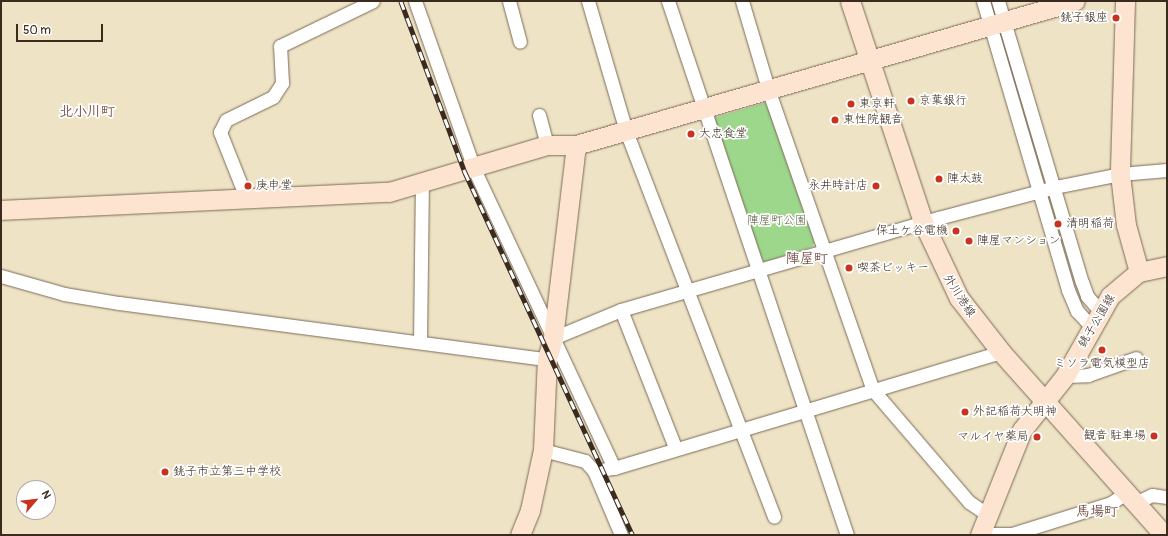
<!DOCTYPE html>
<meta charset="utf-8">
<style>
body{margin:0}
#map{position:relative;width:1168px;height:536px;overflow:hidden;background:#efe3c5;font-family:Pangolin,"Klee One",sans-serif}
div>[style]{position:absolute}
.green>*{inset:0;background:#9dd78b}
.roads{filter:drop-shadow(0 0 1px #7a6b58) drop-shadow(0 0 1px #7a6b58)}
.street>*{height:13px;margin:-6.5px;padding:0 6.5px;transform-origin:6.5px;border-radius:6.5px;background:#fff}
.secondary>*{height:19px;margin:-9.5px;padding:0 9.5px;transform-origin:9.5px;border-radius:9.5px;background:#fde4d1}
.rail>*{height:4.5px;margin-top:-2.25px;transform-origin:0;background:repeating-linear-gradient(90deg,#fff 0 9px,#3b2a1e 0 18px);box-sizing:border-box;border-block:1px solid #3b2a1e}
.dots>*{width:11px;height:11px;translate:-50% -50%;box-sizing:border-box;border:2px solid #fff;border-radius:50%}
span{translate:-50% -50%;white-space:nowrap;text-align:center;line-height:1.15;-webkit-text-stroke:3.5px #fff;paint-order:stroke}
.poi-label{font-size:12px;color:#3b2a1e}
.right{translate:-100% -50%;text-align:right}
.left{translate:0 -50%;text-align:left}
.park-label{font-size:12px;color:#585e3f}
.street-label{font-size:12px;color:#3b2a1e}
.quarter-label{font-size:14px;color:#78554c;font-weight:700}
.frame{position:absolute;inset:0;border:2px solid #3b2a1e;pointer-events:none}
.north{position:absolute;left:16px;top:480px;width:40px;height:40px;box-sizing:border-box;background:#fff;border:1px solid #b1aaa5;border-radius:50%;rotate:62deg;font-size:11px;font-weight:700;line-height:16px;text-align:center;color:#3b2a1e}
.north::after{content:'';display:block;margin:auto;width:14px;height:18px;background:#c8321e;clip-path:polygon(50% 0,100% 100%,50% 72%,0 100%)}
.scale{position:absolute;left:16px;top:24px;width:87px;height:18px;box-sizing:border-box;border:2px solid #3b2a1e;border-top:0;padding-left:5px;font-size:12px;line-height:14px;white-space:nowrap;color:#3b2a1e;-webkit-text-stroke:3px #fff;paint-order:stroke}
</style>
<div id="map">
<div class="green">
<i style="clip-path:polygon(767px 102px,815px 242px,812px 247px,765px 262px,760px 257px,713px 118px)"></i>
</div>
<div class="roads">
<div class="street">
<i style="left:415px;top:1px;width:178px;rotate:70.6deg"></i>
<i style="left:474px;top:169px;width:330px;rotate:64.9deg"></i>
<i style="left:509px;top:1px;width:42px;rotate:75deg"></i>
<i style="left:588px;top:1px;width:135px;rotate:73.7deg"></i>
<i style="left:626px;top:131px;width:413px;rotate:69deg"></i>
<i style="left:668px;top:1px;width:563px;rotate:71.47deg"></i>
<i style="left:742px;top:1px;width:92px;rotate:73.5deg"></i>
<i style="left:768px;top:89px;width:319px;rotate:70.8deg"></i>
<i style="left:873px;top:390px;width:148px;rotate:49.4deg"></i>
<i style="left:969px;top:502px;width:22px;rotate:34deg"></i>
<i style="left:983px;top:1px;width:301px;rotate:73.6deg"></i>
<i style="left:1068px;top:290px;width:23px;rotate:67deg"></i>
<i style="left:1077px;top:311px;width:22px;rotate:47deg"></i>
<i style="left:998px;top:1px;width:293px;rotate:73.4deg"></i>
<i style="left:1082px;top:282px;width:15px;rotate:70deg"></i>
<i style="left:1087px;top:296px;width:20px;rotate:49deg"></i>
<i style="left:539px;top:115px;width:31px;rotate:75deg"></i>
<i style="left:247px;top:200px;width:73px;rotate:-111.7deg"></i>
<i style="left:220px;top:132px;width:13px;rotate:-63deg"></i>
<i style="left:226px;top:120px;width:52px;rotate:-26.1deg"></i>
<i style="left:273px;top:97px;width:17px;rotate:-57deg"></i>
<i style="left:282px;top:83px;width:37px;rotate:-93deg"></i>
<i style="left:280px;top:46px;width:103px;rotate:-25.8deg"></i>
<i style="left:1px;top:276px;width:66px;rotate:15.9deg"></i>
<i style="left:64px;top:294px;width:56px;rotate:9.3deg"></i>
<i style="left:119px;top:303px;width:432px;rotate:7.5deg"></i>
<i style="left:621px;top:310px;width:147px;rotate:68.5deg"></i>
<i style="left:553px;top:338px;width:74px;rotate:-22.4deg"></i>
<i style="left:621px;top:310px;width:330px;rotate:-16.2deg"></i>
<i style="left:938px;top:218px;width:121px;rotate:-14.8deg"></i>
<i style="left:1055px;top:187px;width:66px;rotate:-11.3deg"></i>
<i style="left:1120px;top:174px;width:47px;rotate:-4.9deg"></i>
<i style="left:420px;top:342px;width:159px;rotate:-89.3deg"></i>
<i style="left:1065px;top:376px;width:23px;rotate:-2deg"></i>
<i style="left:1088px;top:375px;width:51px;rotate:-19.5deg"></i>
<i style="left:543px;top:450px;width:43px;rotate:14.7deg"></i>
<i style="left:585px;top:461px;width:13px;rotate:48deg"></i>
<i style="left:594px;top:471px;width:20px;rotate:-9deg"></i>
<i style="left:614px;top:468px;width:404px;rotate:-16.7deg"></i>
<i style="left:594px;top:471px;width:69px;rotate:67.1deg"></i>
<i style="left:1135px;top:503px;width:19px;rotate:-25deg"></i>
<i style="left:1152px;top:495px;width:15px;rotate:8deg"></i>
<i style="left:981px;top:534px;width:31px"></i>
<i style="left:1012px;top:534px;width:104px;rotate:-17.4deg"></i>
<i style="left:1111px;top:503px;width:18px;rotate:-34deg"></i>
</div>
<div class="secondary">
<i style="left:850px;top:1px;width:233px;rotate:71.7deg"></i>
<i style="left:923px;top:222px;width:84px;rotate:64.7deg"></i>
<i style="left:959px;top:298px;width:68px;rotate:52.1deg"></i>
<i style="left:1001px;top:352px;width:245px;rotate:48.3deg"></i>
<i style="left:1125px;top:1px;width:173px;rotate:91.7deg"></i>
<i style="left:1120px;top:174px;width:51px;rotate:83.3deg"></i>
<i style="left:1126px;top:225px;width:49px;rotate:74.5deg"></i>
<i style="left:1px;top:210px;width:388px;rotate:-2.7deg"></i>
<i style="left:389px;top:192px;width:165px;rotate:-16.6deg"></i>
<i style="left:547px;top:145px;width:29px"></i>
<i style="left:576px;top:145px;width:519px;rotate:-16.1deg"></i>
<i style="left:520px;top:535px;width:27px;rotate:-68deg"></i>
<i style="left:530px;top:510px;width:61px;rotate:-77.8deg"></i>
<i style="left:543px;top:450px;width:91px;rotate:-87.5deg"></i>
<i style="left:547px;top:359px;width:22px;rotate:-74deg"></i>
<i style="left:553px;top:338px;width:194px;rotate:-83.2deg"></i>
<i style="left:980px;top:535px;width:113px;rotate:-68.2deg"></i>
<i style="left:1022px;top:430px;width:69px;rotate:-51.5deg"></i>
<i style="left:1065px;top:376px;width:92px;rotate:-60.6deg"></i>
<i style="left:1110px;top:296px;width:38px;rotate:-40deg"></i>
<i style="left:1139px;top:272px;width:29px;rotate:-12deg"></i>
</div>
</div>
<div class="rail">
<i style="left:401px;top:1px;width:183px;rotate:69.5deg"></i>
<i style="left:465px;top:172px;width:400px;rotate:65.2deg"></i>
</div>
<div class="dots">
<i style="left:1116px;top:18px;background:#c8321e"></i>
<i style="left:911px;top:101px;background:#c8321e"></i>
<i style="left:851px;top:104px;background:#c8321e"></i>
<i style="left:835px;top:120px;background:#c8321e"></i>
<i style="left:691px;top:134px;background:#c8321e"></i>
<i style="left:939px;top:179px;background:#c8321e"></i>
<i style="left:248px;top:186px;background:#c8321e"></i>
<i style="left:876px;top:186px;background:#c8321e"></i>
<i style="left:1058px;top:224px;background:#c8321e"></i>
<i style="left:956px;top:231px;background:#c8321e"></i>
<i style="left:969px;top:241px;background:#c8321e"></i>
<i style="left:849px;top:268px;background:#c8321e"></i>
<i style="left:1102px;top:350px;background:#c8321e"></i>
<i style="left:965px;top:412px;background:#c8321e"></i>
<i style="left:1154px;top:436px;background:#c8321e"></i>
<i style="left:1037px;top:437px;background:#c8321e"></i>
<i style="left:165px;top:472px;background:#c8321e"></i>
</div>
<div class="poi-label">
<span class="right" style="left:1108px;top:18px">銚子銀座</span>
<span class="left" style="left:919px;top:101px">京葉銀行</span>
<span class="left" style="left:859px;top:104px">東京軒</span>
<span class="left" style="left:843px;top:120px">東性院観音</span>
<span class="left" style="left:699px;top:134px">大忠食堂</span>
<span class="left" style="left:947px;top:179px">陣太鼓</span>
<span class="left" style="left:256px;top:186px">庚申堂</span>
<span class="right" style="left:868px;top:186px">永井時計店</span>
<span class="left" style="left:1066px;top:224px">清明稲荷</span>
<span class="right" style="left:948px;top:231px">保土ケ谷電機</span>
<span class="left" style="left:977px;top:241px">陣屋マンション</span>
<span class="left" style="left:857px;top:268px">喫茶ビッキー</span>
<span style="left:1102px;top:364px">ミソラ電気模型店</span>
<span class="left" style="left:973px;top:412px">外記稲荷大明神</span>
<span class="right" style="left:1146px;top:436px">観音 駐車場</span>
<span class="right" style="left:1029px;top:437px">マルイヤ薬局</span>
<span class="left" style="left:173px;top:472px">銚子市立第三中学校</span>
</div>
<div class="park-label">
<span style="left:777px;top:221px">陣屋町公園</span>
</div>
<div class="street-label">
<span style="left:959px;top:296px;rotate:57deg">外川港線</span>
<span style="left:1097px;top:321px;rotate:-59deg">銚子公園線</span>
</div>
<div class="quarter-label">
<span style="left:87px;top:112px">北小川町</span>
<span style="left:807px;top:259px">陣屋町</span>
<span style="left:1097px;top:512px">馬場町</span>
</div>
<div class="frame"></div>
<div class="north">N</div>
<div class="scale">50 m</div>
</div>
